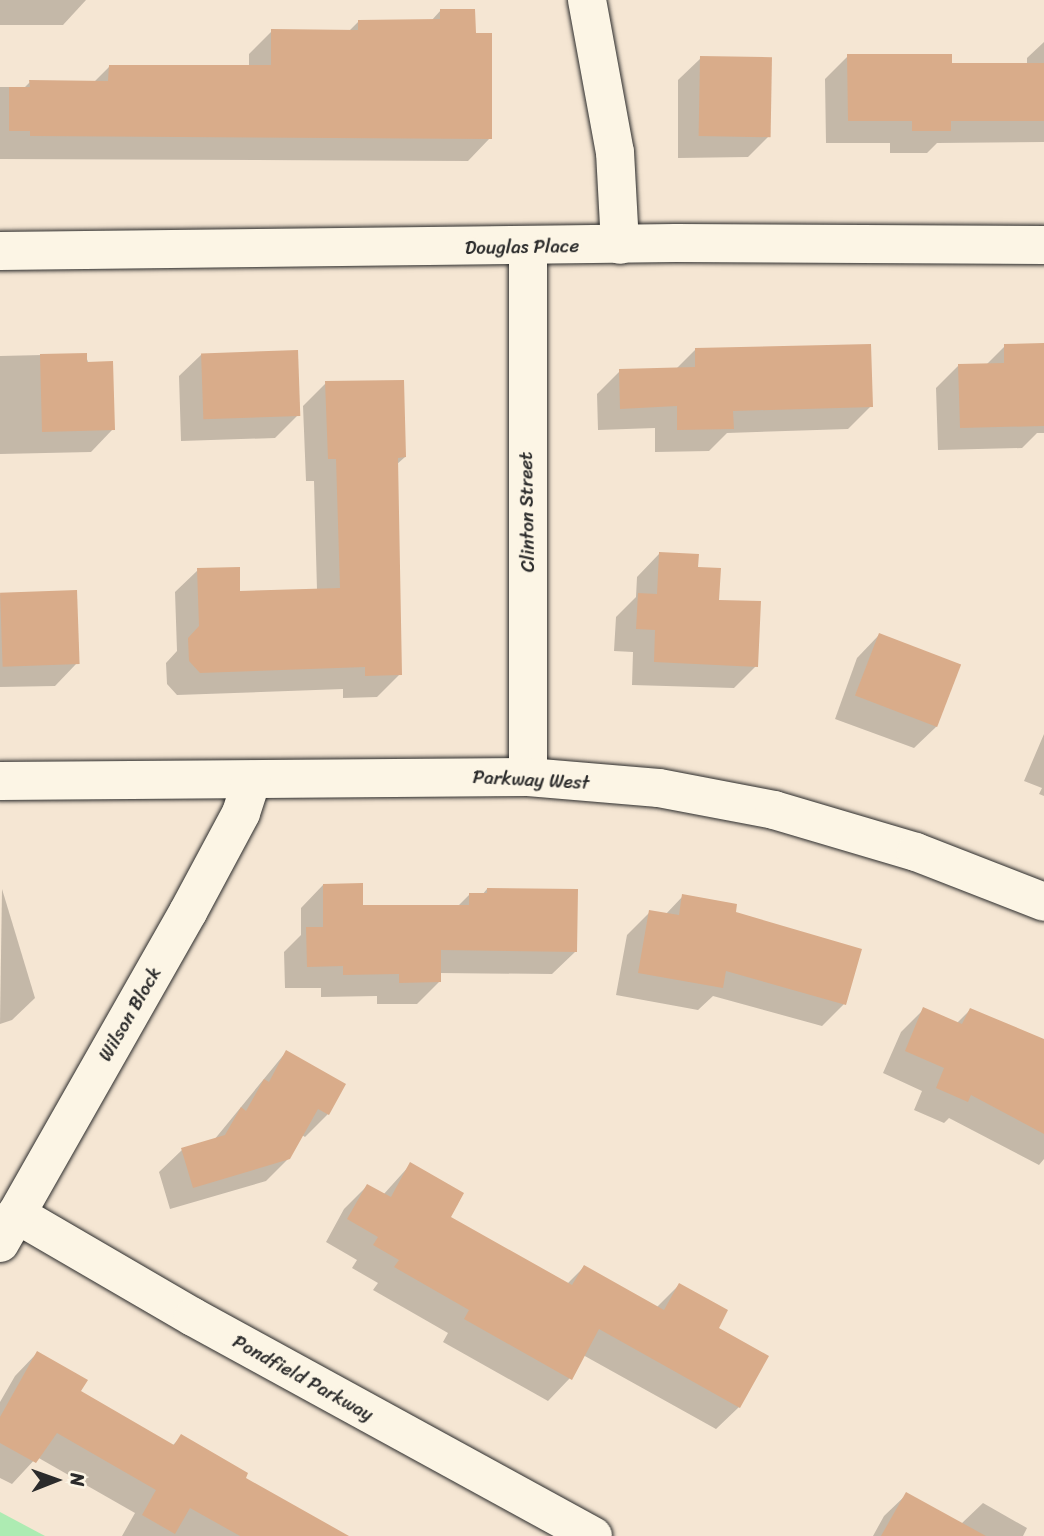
<!DOCTYPE html>
<style>
body{margin:0}
#map{position:relative;width:1044px;height:1536px;overflow:hidden;background:#f5e6d3;font-family:Sriracha,sans-serif}
div>[style]{position:absolute}
.green>*{inset:0;background:#adebb2}
.shadow>*{inset:0;background:#0003}
.building>*{inset:0;background:#d9ac8a;transform-origin:0 0}
.roads{filter:drop-shadow(0 0 2px #2b2b2b) drop-shadow(0 0 2px #2b2b2b)}
.minor>*{height:38px;margin:-19px;padding:0 19px;transform-origin:19px;border-radius:19px;background:#fcf5e5}
span{translate:-50% -50%;white-space:nowrap;text-align:center;line-height:1.15;-webkit-text-stroke:6px #fcf5e5;paint-order:stroke}
.street-label{font-size:19px;color:#2b2b2b}
.north{position:absolute;left:21px;top:1445px;width:70px;height:70px;-webkit-text-stroke:5px #fcf5e5;paint-order:stroke;rotate:89deg;font-size:19px;font-weight:700;line-height:28px;text-align:center;color:#2b2b2b}
.north::after{content:'';display:block;margin:auto;width:24px;height:32px;background:#2b2b2b;clip-path:polygon(50% 0,100% 100%,50% 72%,0 100%)}
</style>
<div id="map">
<div class="green">
<i style="clip-path:polygon(0 1512px,45px 1536px,0 1536px)"></i>
</div>
<div class="shadow">
<i style="clip-path:polygon(0 0,86px 0,63px 25px,0 25px)"></i>
<i style="clip-path:polygon(441px 10px,474px 34px,490px 138px,468px 161px,0 159px,0 87px,25px 87px,30px 82px,94px 82px,109px 67px,249px 67px,249px 54px,272px 31px,348px 32px,359px 21px,431px 21px)"></i>
<i style="clip-path:polygon(1044px 42px,1044px 142px,937px 143px,927px 153px,890px 153px,890px 143px,826px 143px,825px 79px,848px 56px,950px 65px,1027px 65px,1027px 58px)"></i>
<i style="clip-path:polygon(701px 58px,770px 135px,748px 157px,678px 158px,678px 80px)"></i>
<i style="clip-path:polygon(1044px 345px,1044px 433px,1037px 433px,1022px 448px,938px 450px,936px 388px,958px 366px,986px 365px,1005px 346px)"></i>
<i style="clip-path:polygon(695px 350px,871px 406px,848px 429px,727px 433px,709px 451px,655px 452px,655px 428px,598px 430px,597px 394px,620px 371px,676px 369px)"></i>
<i style="clip-path:polygon(85px 354px,113px 429px,91px 452px,0 454px,0 356px)"></i>
<i style="clip-path:polygon(202px 354px,298px 415px,275px 438px,181px 441px,179px 376px)"></i>
<i style="clip-path:polygon(326px 383px,405px 457px,396px 465px,400px 674px,377px 697px,343px 698px,343px 689px,177px 695px,167px 684px,166px 663px,177px 651px,175px 592px,198px 570px,238px 592px,317px 590px,314px 481px,306px 481px,303px 406px)"></i>
<i style="clip-path:polygon(659px 554px,697px 569px,756px 666px,734px 688px,632px 685px,633px 652px,614px 651px,616px 617px,636px 597px,637px 577px)"></i>
<i style="clip-path:polygon(0 594px,77px 663px,55px 686px,0 687px)"></i>
<i style="clip-path:polygon(879px 635px,937px 726px,914px 748px,835px 719px,857px 658px)"></i>
<i style="clip-path:polygon(1044px 734px,1044px 796px,1039px 794px,1042px 788px,1024px 781px)"></i>
<i style="clip-path:polygon(323px 885px,361px 907px,457px 907px,470px 894px,482px 895px,487px 889px,575px 952px,552px 974px,439px 973px,439px 982px,417px 1004px,377px 1004px,377px 996px,321px 997px,321px 988px,285px 988px,284px 952px,301px 935px,301px 908px)"></i>
<i style="clip-path:polygon(2px 889px,35px 998px,12px 1020px,0 1024px)"></i>
<i style="clip-path:polygon(683px 896px,734px 913px,844px 1004px,822px 1026px,713px 996px,698px 1010px,616px 995px,627px 935px,650px 912px,665px 915px)"></i>
<i style="clip-path:polygon(924px 1009px,956px 1024px,970px 1010px,1044px 1041px,1044px 1159px,1039px 1165px,949px 1118px,944px 1123px,914px 1110px,922px 1091px,883px 1073px,901px 1032px)"></i>
<i style="clip-path:polygon(286px 1052px,328px 1114px,305px 1137px,302px 1135px,289px 1158px,266px 1181px,170px 1209px,159px 1172px,182px 1150px,214px 1140px)"></i>
<i style="clip-path:polygon(410px 1165px,448px 1218px,567px 1284px,584px 1267px,656px 1308px,679px 1285px,739px 1407px,716px 1429px,583px 1355px,570px 1378px,548px 1401px,443px 1342px,448px 1333px,373px 1290px,378px 1283px,352px 1268px,357px 1260px,326px 1242px,344px 1209px,367px 1186px,383px 1195px)"></i>
<i style="clip-path:polygon(37px 1353px,79px 1392px,172px 1446px,181px 1437px,243px 1479px,346px 1536px,122px 1536px,135px 1513px,37px 1457px,12px 1484px,0 1478px,0 1402px,15px 1376px)"></i>
<i style="clip-path:polygon(907px 1494px,961px 1524px,983px 1503px,1027px 1528px,1023px 1536px,873px 1536px,884px 1516px)"></i>
</div>
<div class="building">
<i style="clip-path:polygon(440px 9px,475px 9px,476px 33px,492px 33px,492px 139px,30px 136px,30px 131px,9px 131px,9px 87px,30px 87px,29px 80px,108px 81px,109px 65px,271px 65px,271px 29px,358px 30px,358px 20px,440px 19px)"></i>
<i style="clip-path:polygon(847px 54px,952px 54px,952px 63px,1044px 63px,1044px 121px,951px 121px,951px 131px,912px 131px,912px 121px,848px 121px)"></i>
<i style="left:700px;top:56px;width:72px;height:80px;rotate:1deg"></i>
<i style="clip-path:polygon(1044px 343px,1044px 426px,960px 428px,958px 364px,1004px 363px,1004px 344px)"></i>
<i style="clip-path:polygon(871px 344px,873px 407px,733px 411px,734px 429px,677px 430px,677px 406px,620px 409px,619px 369px,695px 367px,695px 348px)"></i>
<i style="left:298px;top:350px;width:66px;height:97px;rotate:88deg"></i>
<i style="clip-path:polygon(87px 353px,87px 362px,113px 361px,115px 430px,42px 432px,40px 354px)"></i>
<i style="clip-path:polygon(404px 380px,406px 457px,398px 458px,402px 675px,365px 676px,365px 667px,200px 673px,189px 661px,188px 638px,199px 626px,197px 568px,240px 567px,240px 591px,340px 588px,336px 459px,328px 459px,325px 381px)"></i>
<i style="clip-path:polygon(659px 552px,699px 554px,698px 567px,721px 568px,719px 600px,761px 601px,758px 667px,654px 662px,655px 630px,636px 629px,638px 593px,657px 594px)"></i>
<i style="left:77px;top:590px;width:74px;height:77px;rotate:88deg"></i>
<i style="left:879px;top:633px;width:88px;height:67px;rotate:21deg"></i>
<i style="clip-path:polygon(363px 883px,363px 905px,469px 905px,469px 893px,487px 893px,487px 888px,578px 889px,577px 952px,441px 950px,441px 982px,399px 983px,399px 974px,343px 975px,343px 966px,307px 967px,306px 927px,323px 927px,323px 884px)"></i>
<i style="clip-path:polygon(682px 894px,737px 904px,736px 912px,862px 949px,846px 1005px,726px 971px,723px 988px,638px 973px,649px 910px,679px 915px)"></i>
<i style="clip-path:polygon(923px 1007px,962px 1024px,970px 1008px,1044px 1039px,1044px 1134px,971px 1095px,968px 1102px,936px 1088px,944px 1068px,905px 1051px)"></i>
<i style="clip-path:polygon(286px 1050px,346px 1084px,329px 1115px,318px 1109px,290px 1159px,193px 1188px,181px 1148px,225px 1135px,241px 1107px,246px 1111px,264px 1079px,269px 1082px)"></i>
<i style="clip-path:polygon(410px 1162px,464px 1193px,451px 1217px,572px 1285px,584px 1265px,664px 1310px,679px 1283px,728px 1310px,719px 1328px,769px 1356px,740px 1408px,599px 1329px,572px 1380px,464px 1319px,469px 1310px,394px 1267px,399px 1260px,373px 1245px,378px 1237px,347px 1219px,367px 1184px,391px 1197px)"></i>
<i style="clip-path:polygon(37px 1351px,88px 1380px,81px 1391px,174px 1445px,181px 1434px,248px 1473px,246px 1478px,349px 1536px,240px 1536px,190px 1508px,175px 1534px,142px 1515px,156px 1490px,57px 1433px,36px 1463px,0 1443px,0 1417px)"></i>
<i style="clip-path:polygon(906px 1492px,986px 1536px,881px 1536px)"></i>
</div>
<div class="roads">
<div class="minor">
<i style="left:587px;top:0;width:155px;rotate:79.6deg"></i>
<i style="left:615px;top:152px;width:93px;rotate:86.9deg"></i>
<i style="left:0;top:251px;width:676px;rotate:-0.68deg"></i>
<i style="left:676px;top:243px;width:368px;rotate:0.3deg"></i>
<i style="left:528px;top:777px;width:530px;rotate:-90deg"></i>
<i style="left:0;top:781px;width:528px;rotate:-0.43deg"></i>
<i style="left:528px;top:777px;width:131px;rotate:4.8deg"></i>
<i style="left:659px;top:788px;width:117px;rotate:10.8deg"></i>
<i style="left:774px;top:810px;width:148px;rotate:16.5deg"></i>
<i style="left:916px;top:852px;width:137px;rotate:21.3deg"></i>
<i style="left:16px;top:1214px;width:205px;rotate:30.2deg"></i>
<i style="left:193px;top:1317px;width:456px;rotate:28.7deg"></i>
<i style="left:0;top:1243px;width:381px;rotate:-60.4deg"></i>
<i style="left:188px;top:912px;width:112px;rotate:-61.8deg"></i>
<i style="left:241px;top:813px;width:35px;rotate:-72deg"></i>
</div>
</div>
<div class="street-label">
<span style="left:522px;top:247px;rotate:-1deg">Douglas Place</span>
<span style="left:527px;top:512px;rotate:-91deg">Clinton Street</span>
<span style="left:531px;top:780px;rotate:3deg">Parkway West</span>
<span style="left:130px;top:1014px;rotate:-60deg">Wilson Block</span>
<span style="left:303px;top:1378px;rotate:29deg">Pondfield Parkway</span>
</div>
<div class="north">N</div>
</div>
